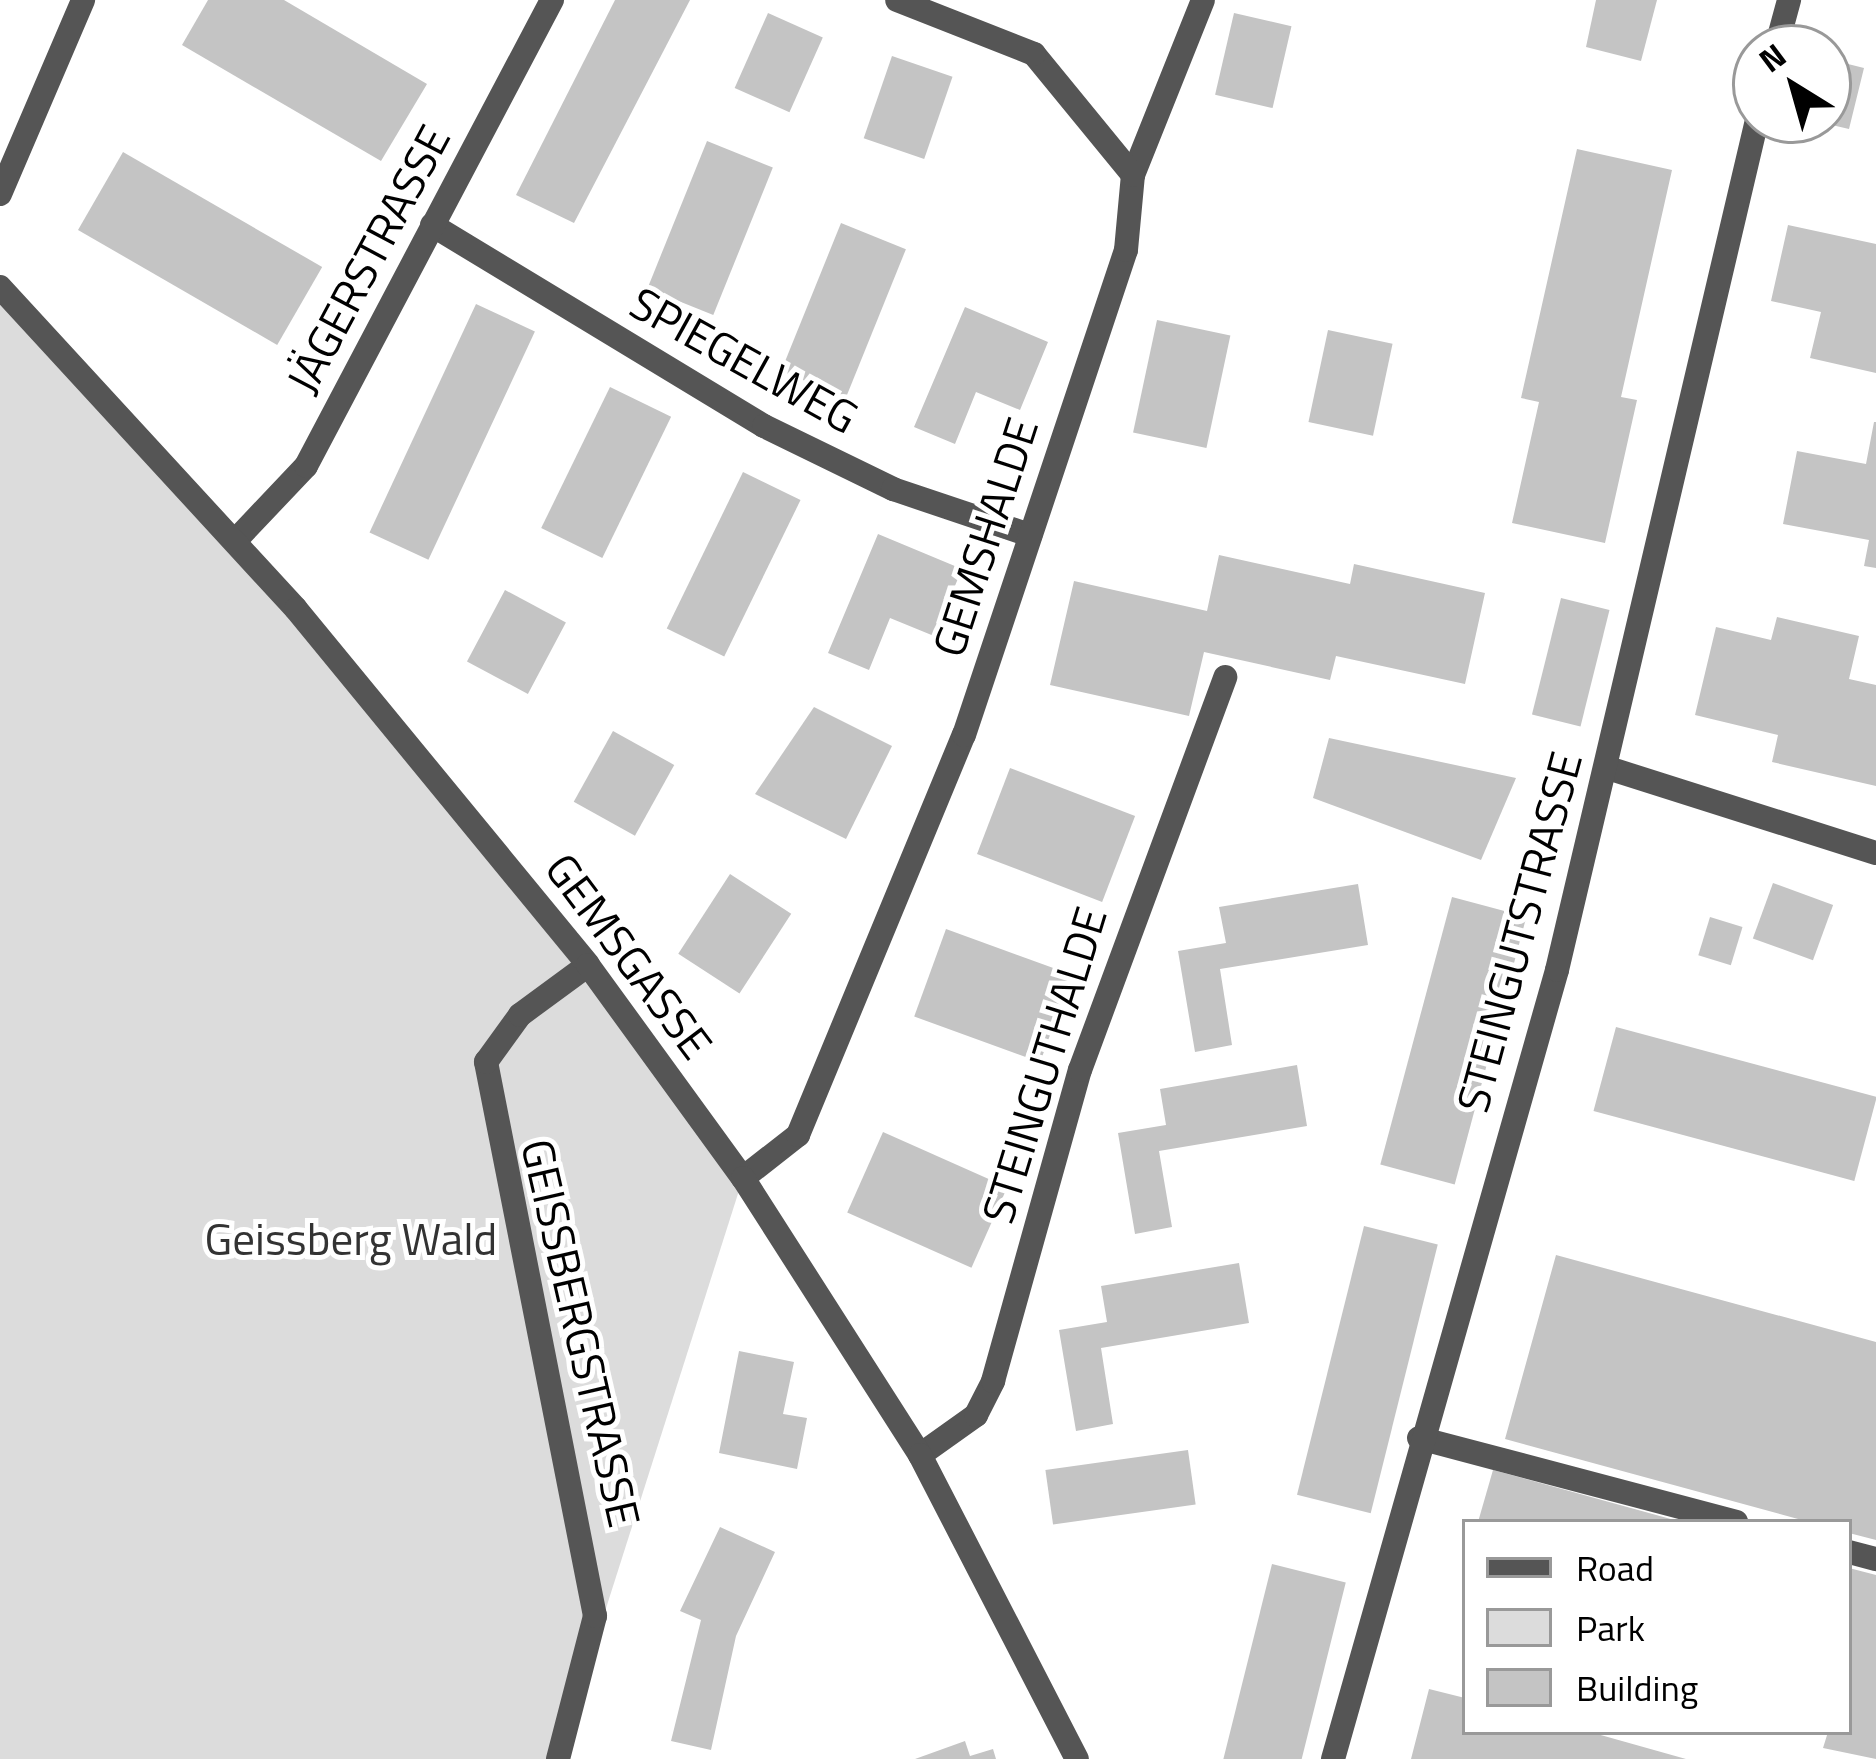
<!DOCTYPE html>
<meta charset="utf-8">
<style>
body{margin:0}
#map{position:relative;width:1876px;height:1759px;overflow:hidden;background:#fff;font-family:"Titillium Web",sans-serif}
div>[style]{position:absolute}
.green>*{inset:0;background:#dcdcdc}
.building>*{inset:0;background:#c4c4c4;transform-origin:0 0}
.service>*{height:24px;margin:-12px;padding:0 12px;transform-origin:12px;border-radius:12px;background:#555}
.minor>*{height:24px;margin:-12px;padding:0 12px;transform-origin:12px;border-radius:12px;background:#555}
.tertiary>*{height:24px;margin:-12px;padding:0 12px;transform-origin:12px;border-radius:12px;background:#555}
span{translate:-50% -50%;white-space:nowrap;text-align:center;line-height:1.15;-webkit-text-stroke:10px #fff;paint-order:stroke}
.street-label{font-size:45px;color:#000}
.park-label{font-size:45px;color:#333}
.legend{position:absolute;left:1462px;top:1519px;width:390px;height:216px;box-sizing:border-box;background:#fff;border:3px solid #999;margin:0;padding:15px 21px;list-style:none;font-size:36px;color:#000}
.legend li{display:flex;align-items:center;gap:24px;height:60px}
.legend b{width:60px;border:3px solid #999}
.north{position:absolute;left:1732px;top:24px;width:120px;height:120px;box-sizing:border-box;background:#fff;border:3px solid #999;border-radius:50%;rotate:323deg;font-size:33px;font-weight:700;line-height:48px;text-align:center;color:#000}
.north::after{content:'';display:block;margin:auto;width:42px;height:54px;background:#000;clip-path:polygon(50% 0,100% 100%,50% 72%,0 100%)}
</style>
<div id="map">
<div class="green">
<i style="clip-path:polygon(0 287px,235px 541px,743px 1178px,558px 1759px,0 1759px)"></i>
</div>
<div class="building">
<i style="clip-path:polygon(208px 0,284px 0,427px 84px,381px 161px,182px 45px)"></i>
<i style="clip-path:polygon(615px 0,690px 0,574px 223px,516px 195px)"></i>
<i style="clip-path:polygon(1596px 0,1657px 0,1641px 61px,1586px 47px)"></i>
<i style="left:768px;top:13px;width:60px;height:82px;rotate:24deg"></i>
<i style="left:1234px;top:13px;width:59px;height:84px;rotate:13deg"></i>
<i style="left:892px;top:56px;width:64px;height:87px;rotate:19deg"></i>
<i style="clip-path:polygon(1828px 59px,1864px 68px,1849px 129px,1819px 122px,1828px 120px)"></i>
<i style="left:707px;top:141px;width:71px;height:159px;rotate:22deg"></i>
<i style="clip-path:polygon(1577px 149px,1672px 170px,1621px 397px,1637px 400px,1605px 543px,1512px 523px,1539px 402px,1521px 398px)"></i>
<i style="left:123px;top:152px;width:230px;height:90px;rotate:30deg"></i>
<i style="left:841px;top:223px;width:70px;height:160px;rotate:22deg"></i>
<i style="clip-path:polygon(1788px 225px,1876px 244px,1876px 373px,1810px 358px,1821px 312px,1771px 301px)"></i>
<i style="left:476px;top:304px;width:65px;height:252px;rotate:25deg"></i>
<i style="clip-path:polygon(965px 307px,1048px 342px,1020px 410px,976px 392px,955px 444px,914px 427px)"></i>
<i style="left:1157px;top:320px;width:75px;height:115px;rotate:12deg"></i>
<i style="left:1328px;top:330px;width:66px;height:94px;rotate:12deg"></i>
<i style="left:610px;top:387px;width:68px;height:157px;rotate:26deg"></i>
<i style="clip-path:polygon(1874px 422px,1876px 422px,1876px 568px,1864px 566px,1869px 540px,1783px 524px,1797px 451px,1866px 464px)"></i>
<i style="left:743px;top:472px;width:64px;height:174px;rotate:26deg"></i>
<i style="clip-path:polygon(878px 534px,962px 569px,934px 636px,890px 618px,869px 670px,828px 653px)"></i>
<i style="clip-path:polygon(1219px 555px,1350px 584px,1354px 564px,1485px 593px,1465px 684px,1336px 656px,1330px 680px,1204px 652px,1189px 716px,1050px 685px,1074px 581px,1207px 611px)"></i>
<i style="left:505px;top:590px;width:69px;height:81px;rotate:28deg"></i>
<i style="left:1561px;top:598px;width:50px;height:120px;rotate:14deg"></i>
<i style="clip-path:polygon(1777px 617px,1859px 636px,1849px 679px,1876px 685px,1876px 786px,1772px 762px,1778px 735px,1695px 715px,1716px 627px,1771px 640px)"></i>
<i style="clip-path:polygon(814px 707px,892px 746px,846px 839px,755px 794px)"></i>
<i style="left:613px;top:731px;width:70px;height:81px;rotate:29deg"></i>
<i style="clip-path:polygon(1329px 738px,1516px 778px,1481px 860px,1313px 798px)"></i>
<i style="left:1010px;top:768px;width:134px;height:92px;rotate:21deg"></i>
<i style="left:730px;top:874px;width:73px;height:95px;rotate:33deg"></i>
<i style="left:1773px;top:883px;width:64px;height:59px;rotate:20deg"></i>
<i style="clip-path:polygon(1358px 884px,1368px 945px,1220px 969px,1232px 1045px,1195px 1052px,1178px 951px,1226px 943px,1219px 907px)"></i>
<i style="left:1452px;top:897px;width:77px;height:277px;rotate:15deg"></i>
<i style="left:1710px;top:917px;width:34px;height:40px;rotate:17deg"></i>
<i style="left:946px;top:929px;width:134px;height:93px;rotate:20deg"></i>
<i style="left:1616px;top:1027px;width:270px;height:87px;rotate:15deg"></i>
<i style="clip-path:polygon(1297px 1065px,1307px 1126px,1159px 1151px,1172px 1227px,1135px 1234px,1118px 1133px,1166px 1125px,1160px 1089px)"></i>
<i style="left:883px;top:1132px;width:136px;height:88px;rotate:24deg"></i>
<i style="left:1364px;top:1226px;width:76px;height:277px;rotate:14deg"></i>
<i style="clip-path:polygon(1556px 1255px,1876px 1342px,1876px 1540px,1849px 1533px,1849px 1522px,1809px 1522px,1505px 1439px)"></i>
<i style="clip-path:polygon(1239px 1263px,1249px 1323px,1101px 1348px,1113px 1424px,1076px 1431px,1059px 1330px,1107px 1322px,1101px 1286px)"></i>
<i style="clip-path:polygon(739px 1351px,794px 1362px,783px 1414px,807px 1418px,797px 1469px,719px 1453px)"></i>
<i style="left:1188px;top:1450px;width:55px;height:144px;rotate:82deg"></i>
<i style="clip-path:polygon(1493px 1470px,1678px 1521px,1678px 1522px,1478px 1522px)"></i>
<i style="clip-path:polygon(720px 1527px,775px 1552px,736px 1636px,711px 1750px,671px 1741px,701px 1620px,680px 1611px)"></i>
<i style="left:1272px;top:1564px;width:76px;height:202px;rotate:14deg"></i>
<i style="clip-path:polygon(1849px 1568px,1876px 1575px,1876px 1759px,1823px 1748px,1828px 1732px,1849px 1732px)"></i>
<i style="clip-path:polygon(1429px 1689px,1465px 1698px,1465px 1732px,1590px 1732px,1686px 1759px,1411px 1759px)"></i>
<i style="clip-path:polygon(965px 1741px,970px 1756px,993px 1749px,996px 1759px,915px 1759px)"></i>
</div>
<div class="service">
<i style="left:0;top:194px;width:211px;rotate:-66.8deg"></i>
<i style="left:1419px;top:1438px;width:328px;rotate:14.8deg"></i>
<i style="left:1849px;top:1552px;width:28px;rotate:15deg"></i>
<i style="left:558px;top:1759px;width:148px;rotate:-75.5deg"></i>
<i style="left:595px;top:1616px;width:565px;rotate:-101.13deg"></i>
<i style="left:486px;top:1062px;width:58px;rotate:-54.1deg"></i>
<i style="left:520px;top:1015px;width:84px;rotate:-36.3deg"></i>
</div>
<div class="minor">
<i style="left:1776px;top:48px;width:50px;rotate:-74.8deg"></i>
<i style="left:1133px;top:175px;width:188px;rotate:-68.2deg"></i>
<i style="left:432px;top:225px;width:388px;rotate:31.2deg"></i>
<i style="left:764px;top:426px;width:144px;rotate:26deg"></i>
<i style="left:893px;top:489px;width:145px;rotate:18.6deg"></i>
<i style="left:235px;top:541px;width:103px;rotate:-46.6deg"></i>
<i style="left:306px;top:466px;width:527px;rotate:-62.17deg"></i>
<i style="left:1608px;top:768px;width:281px;rotate:17.6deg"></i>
<i style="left:743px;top:1178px;width:70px;rotate:-38deg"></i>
<i style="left:798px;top:1135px;width:433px;rotate:-67.5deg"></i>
<i style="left:964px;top:735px;width:511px;rotate:-71.53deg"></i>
<i style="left:1126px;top:250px;width:75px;rotate:-84.7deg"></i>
<i style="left:1133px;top:175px;width:156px;rotate:-129.3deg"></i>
<i style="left:1034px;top:54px;width:147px;rotate:-158.5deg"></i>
<i style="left:920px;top:1455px;width:69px;rotate:-35.5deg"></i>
<i style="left:976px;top:1415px;width:38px;rotate:-63deg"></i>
<i style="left:993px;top:1381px;width:323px;rotate:-74.4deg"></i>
<i style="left:1080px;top:1070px;width:419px;rotate:-69.7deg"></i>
<i style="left:1333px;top:1759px;width:820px;rotate:-74.15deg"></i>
<i style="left:1557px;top:970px;width:873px;rotate:-76.76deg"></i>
</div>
<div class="tertiary">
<i style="left:0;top:287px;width:437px;rotate:47.4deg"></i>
<i style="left:296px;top:609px;width:460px;rotate:50.6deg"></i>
<i style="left:588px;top:965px;width:263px;rotate:54deg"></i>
<i style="left:743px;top:1178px;width:329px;rotate:57.4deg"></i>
<i style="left:920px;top:1455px;width:342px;rotate:62.7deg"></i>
</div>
<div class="street-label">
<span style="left:368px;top:259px;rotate:-62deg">JÄGERSTRASSE</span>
<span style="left:744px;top:360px;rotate:29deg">SPIEGELWEG</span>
<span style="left:985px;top:537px;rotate:-72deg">GEMSHALDE</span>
<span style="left:1519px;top:932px;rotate:-75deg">STEINGUTSTRASSE</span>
<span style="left:629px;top:956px;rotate:53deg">GEMSGASSE</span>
<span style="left:1044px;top:1065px;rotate:-73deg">STEINGUTHALDE</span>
<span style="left:581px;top:1333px;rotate:77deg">GEISSBERGSTRASSE</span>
</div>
<div class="park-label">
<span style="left:351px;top:1239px">Geissberg Wald</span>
</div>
<ul class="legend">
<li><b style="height:15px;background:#555"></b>Road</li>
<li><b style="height:33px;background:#dcdcdc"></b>Park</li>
<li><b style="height:33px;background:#c4c4c4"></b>Building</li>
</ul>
<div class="north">N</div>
</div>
